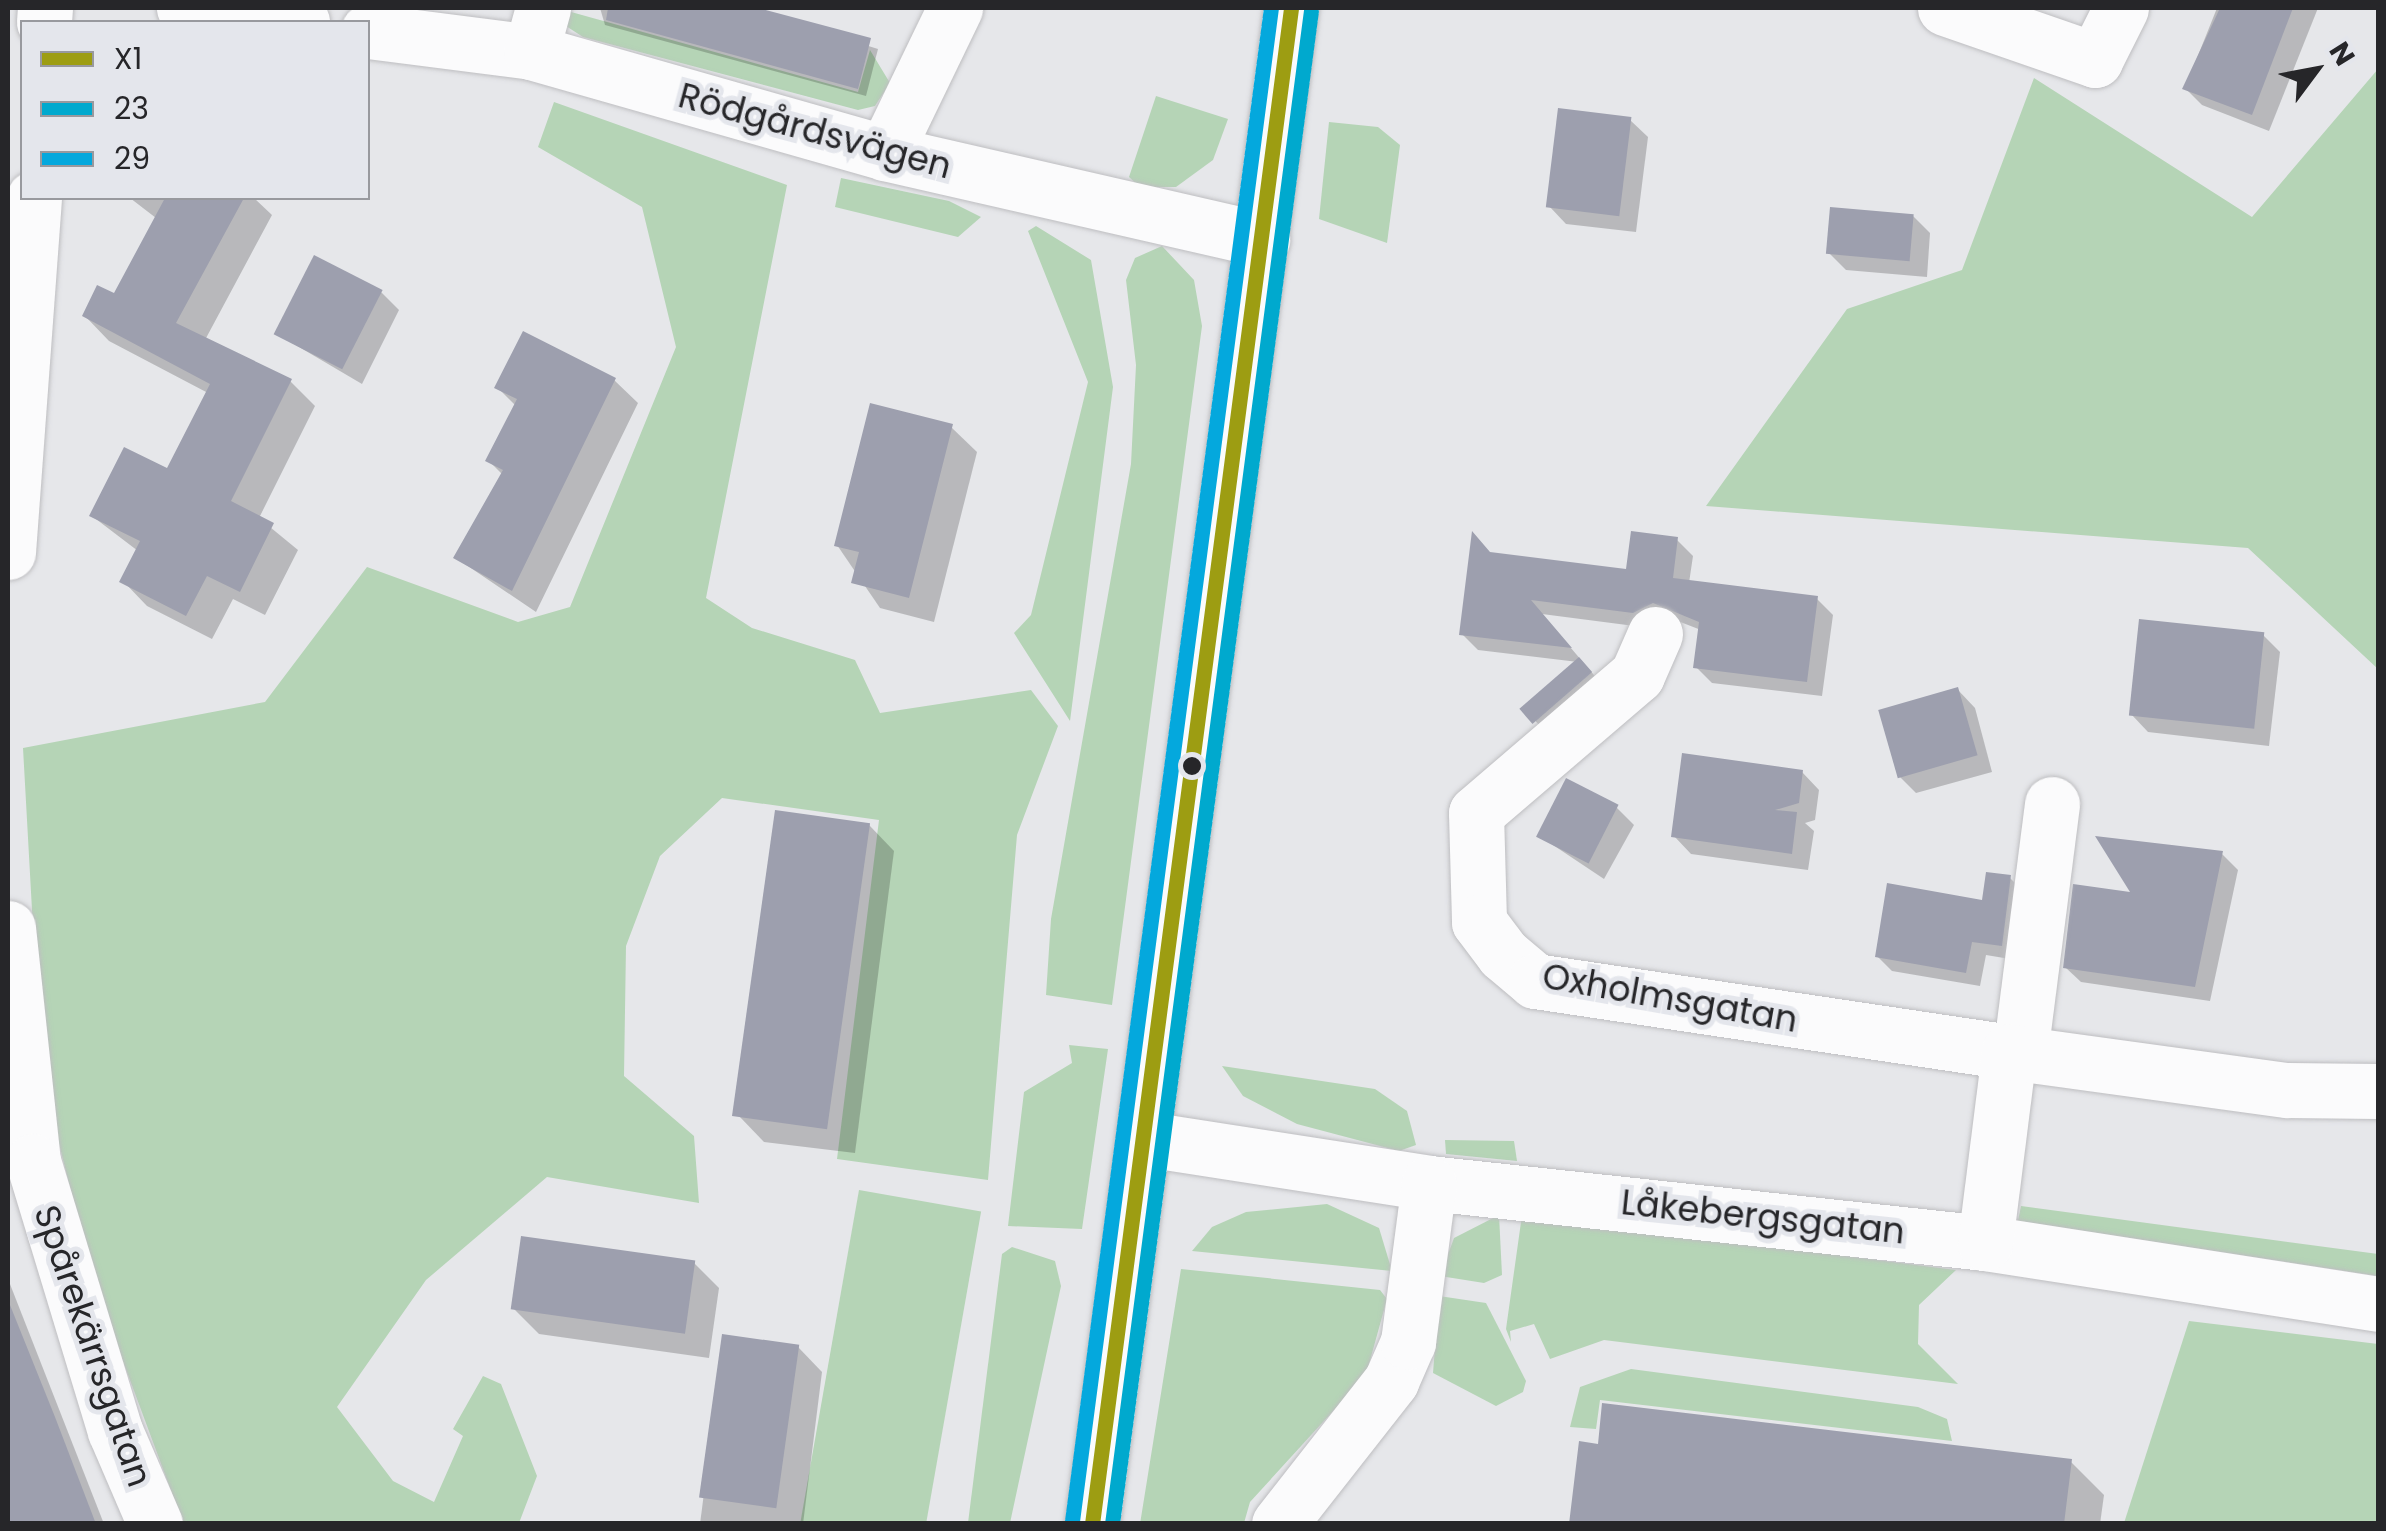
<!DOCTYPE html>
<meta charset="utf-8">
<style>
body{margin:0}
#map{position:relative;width:2386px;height:1531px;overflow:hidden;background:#e6e7ea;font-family:Poppins,sans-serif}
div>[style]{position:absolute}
.green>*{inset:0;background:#b5d4b6;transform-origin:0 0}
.shadow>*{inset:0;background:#0003}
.building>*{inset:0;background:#9d9fae;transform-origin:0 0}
.roads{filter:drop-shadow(0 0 2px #bebec1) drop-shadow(0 0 2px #bebec1)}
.minor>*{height:55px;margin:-27.5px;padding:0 27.5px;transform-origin:27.5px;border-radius:27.5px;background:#fbfbfc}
.bus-1>*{height:15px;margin:-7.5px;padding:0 7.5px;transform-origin:7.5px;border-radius:7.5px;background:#9d9d12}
.bus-2>*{height:15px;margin:-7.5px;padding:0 7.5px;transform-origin:7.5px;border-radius:7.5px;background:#00a9ce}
.bus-3>*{height:15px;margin:-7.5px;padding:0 7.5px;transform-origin:7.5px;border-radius:7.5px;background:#04a8dd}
.dots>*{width:28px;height:28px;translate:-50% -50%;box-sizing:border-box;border:5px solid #e4e6ec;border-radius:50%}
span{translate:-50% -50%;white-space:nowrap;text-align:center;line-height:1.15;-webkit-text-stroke:10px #e4e6ec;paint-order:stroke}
.street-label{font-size:35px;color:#262629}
.frame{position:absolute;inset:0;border:10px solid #262629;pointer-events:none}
.legend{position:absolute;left:20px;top:20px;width:350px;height:180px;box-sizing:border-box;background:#e4e6ec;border:2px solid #98999e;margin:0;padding:12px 18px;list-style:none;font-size:30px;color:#262629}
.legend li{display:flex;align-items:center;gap:20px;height:50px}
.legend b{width:50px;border:2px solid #98999e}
.north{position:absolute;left:2266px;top:20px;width:100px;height:100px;-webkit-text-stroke:8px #e4e6ec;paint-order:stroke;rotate:58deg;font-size:28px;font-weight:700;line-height:40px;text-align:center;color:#262629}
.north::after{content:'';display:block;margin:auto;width:35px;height:45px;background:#262629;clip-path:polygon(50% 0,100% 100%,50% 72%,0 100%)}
</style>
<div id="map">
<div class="green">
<i style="clip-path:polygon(564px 10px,858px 92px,870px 50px,890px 83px,875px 106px,858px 110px,583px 37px,566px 26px)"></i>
<i style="clip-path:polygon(2378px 69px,2378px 669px,2248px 548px,1706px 506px,1847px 309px,1962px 270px,2034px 78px,2252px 217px)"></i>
<i style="clip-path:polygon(1156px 96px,1228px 119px,1213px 160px,1176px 187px,1140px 187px,1129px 177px)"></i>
<i style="clip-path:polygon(554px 102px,787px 185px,706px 598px,752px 628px,855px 660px,880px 713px,1031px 690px,1058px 726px,1017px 835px,988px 1180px,837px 1159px,879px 820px,722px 798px,660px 856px,626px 946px,624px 1076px,694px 1136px,699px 1203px,547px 1177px,426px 1280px,337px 1407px,393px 1481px,434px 1502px,463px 1436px,453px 1429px,483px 1376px,501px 1384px,537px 1476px,519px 1523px,183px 1523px,94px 1283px,41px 1072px,23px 748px,265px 702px,367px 567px,518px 622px,570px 607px,676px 347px,642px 207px,538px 147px)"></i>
<i style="clip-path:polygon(1329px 122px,1378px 127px,1400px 145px,1387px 243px,1319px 219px)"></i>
<i style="clip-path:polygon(841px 178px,949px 201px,981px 217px,958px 237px,835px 207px)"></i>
<i style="clip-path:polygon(1036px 226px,1091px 260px,1113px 387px,1070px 721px,1014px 633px,1031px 615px,1088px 382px,1028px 231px)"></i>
<i style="clip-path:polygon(1162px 246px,1194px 280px,1202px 326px,1112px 1005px,1046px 995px,1051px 919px,1131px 464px,1136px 365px,1126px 280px,1135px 258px)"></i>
<i style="clip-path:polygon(1069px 1045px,1108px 1049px,1082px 1229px,1008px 1226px,1024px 1092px,1072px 1063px)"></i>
<i style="clip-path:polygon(1222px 1066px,1375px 1089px,1407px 1111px,1416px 1145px,1399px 1151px,1297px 1124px,1243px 1096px)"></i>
<i style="clip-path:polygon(1445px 1140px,1514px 1141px,1517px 1161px,1446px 1154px)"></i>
<i style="left:859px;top:1190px;width:124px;height:336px;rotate:10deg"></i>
<i style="clip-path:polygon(1327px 1204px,1379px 1228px,1392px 1271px,1192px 1251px,1212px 1227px,1246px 1212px)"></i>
<i style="clip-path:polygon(2021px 1206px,2378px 1254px,2378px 1276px,2018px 1221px)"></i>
<i style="clip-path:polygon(1499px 1215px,1502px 1275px,1484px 1283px,1440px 1276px,1454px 1238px)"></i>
<i style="clip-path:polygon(1522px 1215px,1956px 1270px,1919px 1305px,1918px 1344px,1958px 1384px,1604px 1340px,1550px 1359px,1534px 1324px,1510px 1331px,1511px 1342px,1506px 1329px)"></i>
<i style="clip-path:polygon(1012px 1247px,1055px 1261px,1061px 1286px,1010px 1523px,968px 1523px,1002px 1254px)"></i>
<i style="clip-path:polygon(1181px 1269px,1380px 1290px,1387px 1299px,1366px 1375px,1250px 1502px,1244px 1523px,1140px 1524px)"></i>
<i style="clip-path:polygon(1439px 1296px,1486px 1303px,1526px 1381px,1523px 1392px,1496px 1406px,1433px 1373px)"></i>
<i style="clip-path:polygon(2189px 1321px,2378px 1344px,2378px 1523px,2124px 1523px)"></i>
<i style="clip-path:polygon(1631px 1369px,1918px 1407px,1947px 1419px,1952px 1441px,1600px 1400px,1596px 1429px,1570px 1427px,1580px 1387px)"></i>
</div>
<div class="shadow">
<i style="clip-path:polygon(600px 8px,748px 8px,878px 49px,866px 96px,605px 25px)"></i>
<i style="clip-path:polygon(2217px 8px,2318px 8px,2269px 131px,2202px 105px,2185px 88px)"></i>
<i style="clip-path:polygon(1630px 120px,1648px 137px,1636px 232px,1566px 224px,1549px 206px)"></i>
<i style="clip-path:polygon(130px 198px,254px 198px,272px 215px,205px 340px,290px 381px,315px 406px,259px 518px,298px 550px,265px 615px,233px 599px,212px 639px,147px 606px,123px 581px,138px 551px,92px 516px,168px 472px,208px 393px,109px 341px,85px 316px,115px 296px,156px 218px)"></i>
<i style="clip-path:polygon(1913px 216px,1930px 233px,1927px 277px,1846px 270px,1829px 253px)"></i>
<i style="clip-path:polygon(381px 292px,399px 310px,362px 384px,277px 334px)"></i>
<i style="clip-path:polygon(614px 380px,638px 403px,536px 612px,456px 558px,503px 475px,488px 460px,516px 406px,498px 388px)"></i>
<i style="clip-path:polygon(951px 427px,977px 452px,934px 622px,880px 608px,837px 545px)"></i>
<i style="clip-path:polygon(1677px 540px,1693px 556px,1689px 583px,1817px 599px,1833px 615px,1822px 696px,1712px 683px,1696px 667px,1701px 630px,1670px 618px,1650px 628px,1542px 614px,1599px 681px,1543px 729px,1524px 709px,1578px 662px,1478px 650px,1462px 634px,1491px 555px,1628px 572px)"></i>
<i style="clip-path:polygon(2263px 635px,2280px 652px,2269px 746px,2148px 732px,2131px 714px)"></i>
<i style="clip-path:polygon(1958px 690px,1975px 708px,1992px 772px,1916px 793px,1899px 776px)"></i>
<i style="clip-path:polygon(1802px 772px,1819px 790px,1815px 820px,1805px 823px,1814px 831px,1808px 870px,1691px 854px,1674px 836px)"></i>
<i style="clip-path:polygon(1616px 807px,1634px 825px,1604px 879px,1538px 835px)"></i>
<i style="clip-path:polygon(869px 825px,894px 851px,855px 1153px,764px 1142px,739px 1116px)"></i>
<i style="clip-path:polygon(2222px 854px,2238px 870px,2210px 1001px,2081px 982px,2065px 967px,2135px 895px)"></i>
<i style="clip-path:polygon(2010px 878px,2025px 893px,2016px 960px,1986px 955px,1980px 986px,1892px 971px,1877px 956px,1984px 903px)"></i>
<i style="clip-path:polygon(694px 1263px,719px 1288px,709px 1358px,539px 1334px,513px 1308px)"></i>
<i style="clip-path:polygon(8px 1279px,104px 1524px,15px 1524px,8px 1503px)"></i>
<i style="clip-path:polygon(724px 1337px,798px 1347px,822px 1372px,803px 1524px,700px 1524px)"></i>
<i style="clip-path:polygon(2071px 1462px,2104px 1495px,2100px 1524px,1572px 1524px)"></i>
</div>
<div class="building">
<i style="clip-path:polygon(608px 8px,758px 8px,871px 38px,858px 89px,606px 20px)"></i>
<i style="clip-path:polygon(2220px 8px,2293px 8px,2252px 115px,2182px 89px)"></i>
<i style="left:1558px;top:108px;width:74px;height:100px;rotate:7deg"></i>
<i style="clip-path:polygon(165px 198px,244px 198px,176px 323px,292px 379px,231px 501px,274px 523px,240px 592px,207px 576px,186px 616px,119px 582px,140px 541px,89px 516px,124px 447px,167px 468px,210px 384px,82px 316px,97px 285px,114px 293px)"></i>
<i style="left:1830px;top:207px;width:84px;height:47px;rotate:5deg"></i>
<i style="left:314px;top:255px;width:77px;height:89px;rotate:27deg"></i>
<i style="clip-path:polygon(523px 331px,616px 378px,512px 591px,453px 558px,503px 470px,485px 461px,517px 399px,494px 388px)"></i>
<i style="clip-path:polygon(870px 403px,953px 424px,909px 598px,851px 583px,859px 552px,834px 546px)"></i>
<i style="clip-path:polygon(1472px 531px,1490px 552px,1626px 569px,1631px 531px,1678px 537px,1673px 578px,1818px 596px,1807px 682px,1693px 668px,1699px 622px,1653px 603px,1633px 613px,1531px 600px,1572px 648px,1459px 635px)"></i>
<i style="left:2139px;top:619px;width:126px;height:97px;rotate:6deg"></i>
<i style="left:1579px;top:657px;width:20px;height:79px;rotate:49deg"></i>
<i style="left:1958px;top:687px;width:71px;height:83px;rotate:74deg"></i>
<i style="clip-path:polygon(1682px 753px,1803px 770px,1799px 803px,1775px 810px,1797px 812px,1792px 854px,1671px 837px)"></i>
<i style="left:1566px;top:778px;width:59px;height:66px;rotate:27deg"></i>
<i style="left:775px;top:810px;width:96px;height:309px;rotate:8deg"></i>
<i style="clip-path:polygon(2095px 836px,2223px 851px,2195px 987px,2063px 968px,2073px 884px,2130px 892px)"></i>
<i style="clip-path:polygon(1986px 872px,2011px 875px,2002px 946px,1972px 942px,1966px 973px,1875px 957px,1887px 883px,1982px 900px)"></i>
<i style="left:521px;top:1236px;width:176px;height:74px;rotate:8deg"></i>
<i style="clip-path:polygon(10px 1305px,55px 1417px,96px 1524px,8px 1524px)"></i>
<i style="left:722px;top:1334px;width:78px;height:165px;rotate:8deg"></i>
<i style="clip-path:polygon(1602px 1403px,2072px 1459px,2064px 1524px,1569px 1524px,1579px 1441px,1598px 1444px)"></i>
</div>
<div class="roads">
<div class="minor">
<i style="left:184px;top:8px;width:119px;rotate:6.8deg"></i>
<i style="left:1945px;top:8px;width:159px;rotate:19.1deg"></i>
<i style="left:2095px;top:60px;width:58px;rotate:-63.4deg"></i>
<i style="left:44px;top:22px;width:14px;rotate:-86deg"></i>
<i style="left:368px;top:31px;width:164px;rotate:7.3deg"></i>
<i style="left:531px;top:52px;width:368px;rotate:15.9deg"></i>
<i style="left:885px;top:153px;width:387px;rotate:12.9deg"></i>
<i style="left:531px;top:52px;width:46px;rotate:-74.7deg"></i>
<i style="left:885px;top:153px;width:161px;rotate:-64.2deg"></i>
<i style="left:8px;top:552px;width:355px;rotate:-85.8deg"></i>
<i style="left:1655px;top:634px;width:45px;rotate:113.7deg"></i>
<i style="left:1637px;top:675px;width:212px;rotate:139.4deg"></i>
<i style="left:1476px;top:813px;width:109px;rotate:88.4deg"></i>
<i style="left:1479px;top:922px;width:40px;rotate:53deg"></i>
<i style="left:1503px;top:954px;width:42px;rotate:40.2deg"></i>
<i style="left:1535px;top:981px;width:479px;rotate:8.5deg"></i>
<i style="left:8px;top:928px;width:234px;rotate:83.9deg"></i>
<i style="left:33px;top:1161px;width:282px;rotate:73.1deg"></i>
<i style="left:115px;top:1431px;width:101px;rotate:66.7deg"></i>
<i style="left:2020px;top:1054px;width:252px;rotate:-82.7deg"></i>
<i style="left:1146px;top:1139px;width:286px;rotate:8.8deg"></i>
<i style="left:1429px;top:1183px;width:559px;rotate:6.16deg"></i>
<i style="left:1985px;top:1243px;width:398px;rotate:8.8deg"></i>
<i style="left:1985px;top:1243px;width:193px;rotate:-82.8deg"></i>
<i style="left:2009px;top:1052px;width:281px;rotate:7.8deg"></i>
<i style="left:2287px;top:1090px;width:91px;rotate:0.6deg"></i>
<i style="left:1092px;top:1524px;width:1529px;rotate:-82.52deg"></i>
<i style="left:1279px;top:1524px;width:182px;rotate:-51.9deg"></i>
<i style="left:1391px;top:1381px;width:43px;rotate:-66.4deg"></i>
<i style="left:1408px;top:1342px;width:160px;rotate:-82.5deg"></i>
</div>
</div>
<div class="bus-1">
<i style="left:1092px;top:1524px;width:1529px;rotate:-82.52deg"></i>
</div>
<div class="bus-2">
<i style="left:1112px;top:1524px;width:1526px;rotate:-82.51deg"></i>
</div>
<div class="bus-3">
<i style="left:1072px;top:1521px;width:1526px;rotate:-82.51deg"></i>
</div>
<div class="dots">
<i style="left:1192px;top:766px;background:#262629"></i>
</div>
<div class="street-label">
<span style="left:815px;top:131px;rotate:15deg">Rödgårdsvägen</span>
<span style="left:1670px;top:998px;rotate:10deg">Oxholmsgatan</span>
<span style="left:1763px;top:1217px;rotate:6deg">Låkebergsgatan</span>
<span style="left:93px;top:1346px;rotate:71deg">Spårekärrsgatan</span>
</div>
<div class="frame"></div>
<ul class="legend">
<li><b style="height:12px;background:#9d9d12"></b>X1</li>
<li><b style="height:12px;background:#00a9ce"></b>23</li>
<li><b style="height:12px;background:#04a8dd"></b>29</li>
</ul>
<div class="north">N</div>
</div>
